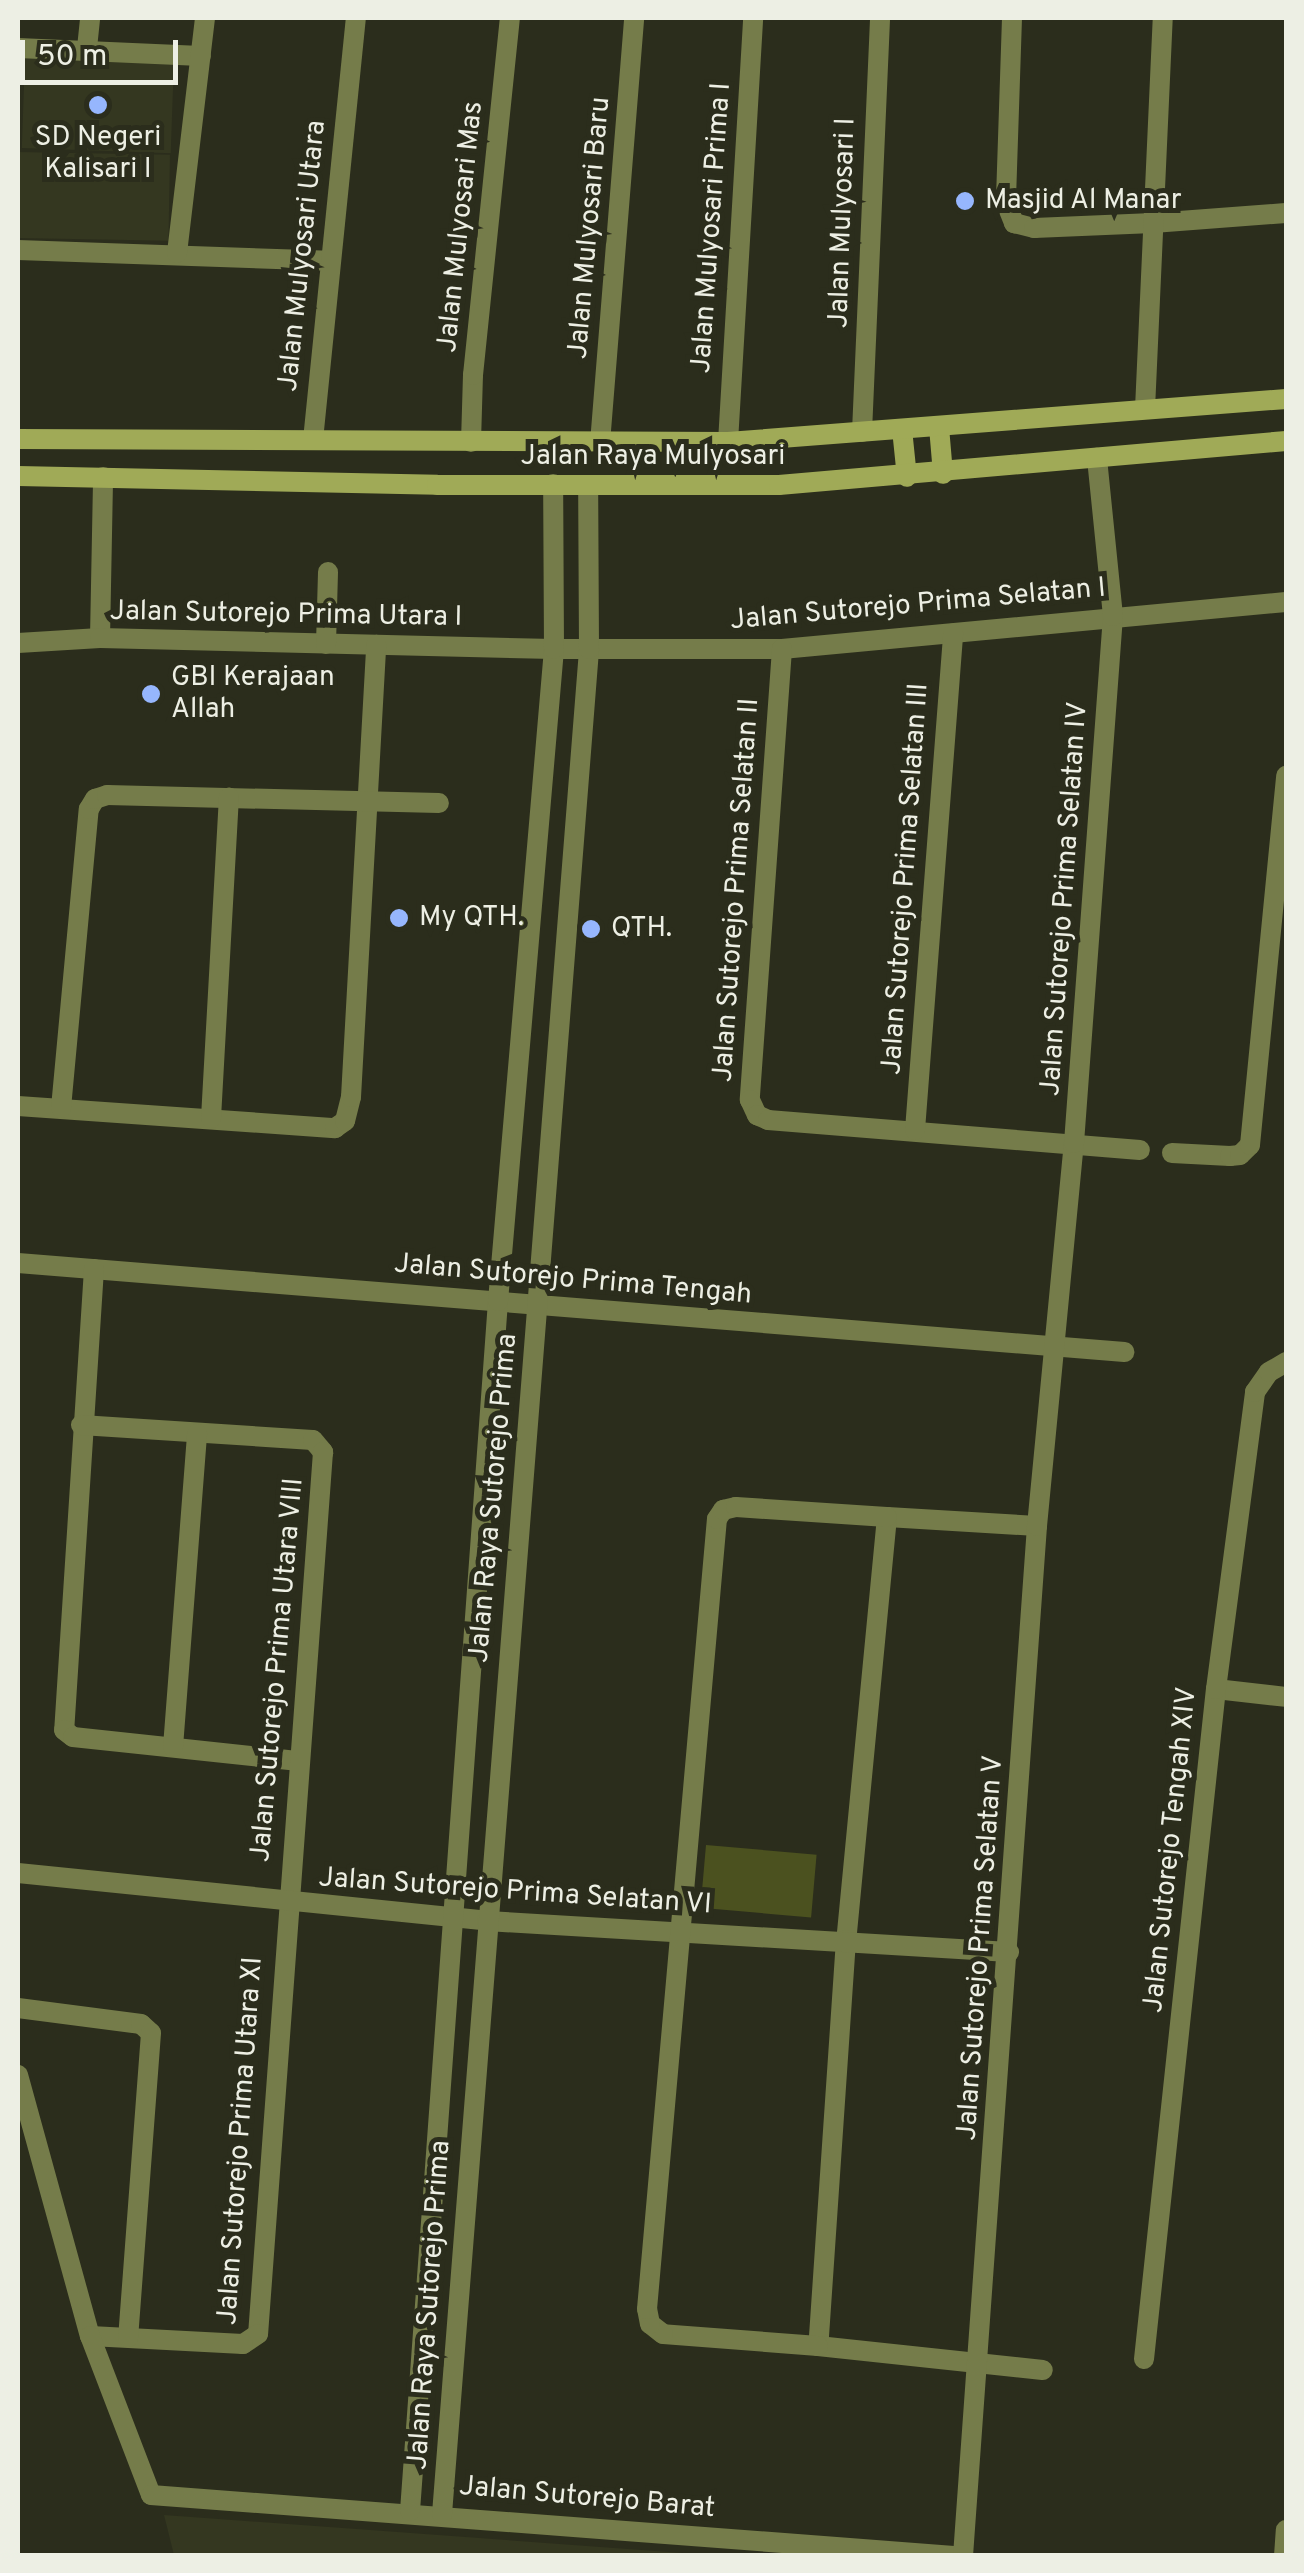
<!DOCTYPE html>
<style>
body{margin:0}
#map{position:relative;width:1304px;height:2573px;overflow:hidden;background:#2b2d1c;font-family:Overpass,sans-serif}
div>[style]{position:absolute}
.built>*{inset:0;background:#343720;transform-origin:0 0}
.green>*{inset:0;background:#4b511f;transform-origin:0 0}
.street>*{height:20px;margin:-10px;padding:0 10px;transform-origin:10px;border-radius:10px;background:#757c4a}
.secondary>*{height:20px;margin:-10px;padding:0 10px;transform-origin:10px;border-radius:10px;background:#a0aa57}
.dots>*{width:28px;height:28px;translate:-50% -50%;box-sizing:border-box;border:5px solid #2b2d1c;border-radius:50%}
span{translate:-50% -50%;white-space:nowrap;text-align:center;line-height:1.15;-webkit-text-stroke:10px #2b2d1c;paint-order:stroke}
.poi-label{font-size:28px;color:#edefe4}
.left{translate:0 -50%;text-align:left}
.street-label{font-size:28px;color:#edefe4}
.frame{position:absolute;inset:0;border:20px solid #edefe4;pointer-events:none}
.scale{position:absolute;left:20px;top:40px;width:158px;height:45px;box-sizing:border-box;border:5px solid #edefe4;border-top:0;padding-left:12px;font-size:30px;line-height:35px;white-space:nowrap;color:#edefe4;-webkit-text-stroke:8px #2b2d1c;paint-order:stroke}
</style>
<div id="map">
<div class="built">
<i style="left:25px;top:57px;width:149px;height:91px;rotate:2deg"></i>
<i style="left:18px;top:152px;width:152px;height:86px;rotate:1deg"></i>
<i style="clip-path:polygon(164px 2515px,710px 2555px,174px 2555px)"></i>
</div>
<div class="green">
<i style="left:706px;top:1845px;width:111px;height:63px;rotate:5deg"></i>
</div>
<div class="street">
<i style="left:1012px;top:18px;width:185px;rotate:91.9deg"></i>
<i style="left:1006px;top:203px;width:22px;rotate:68deg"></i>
<i style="left:1014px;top:223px;width:21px;rotate:14deg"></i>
<i style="left:1034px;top:228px;width:119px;rotate:-2.4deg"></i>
<i style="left:1153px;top:223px;width:133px;rotate:-4.3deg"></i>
<i style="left:18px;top:48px;width:183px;rotate:2.5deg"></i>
<i style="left:87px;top:48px;width:30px;rotate:-84deg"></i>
<i style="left:18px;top:250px;width:311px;rotate:2deg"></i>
<i style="left:177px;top:253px;width:237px;rotate:-83.2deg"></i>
<i style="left:1145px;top:409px;width:391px;rotate:-87.4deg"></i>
<i style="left:862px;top:432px;width:414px;rotate:-87.5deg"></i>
<i style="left:313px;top:440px;width:424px;rotate:-84.2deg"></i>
<i style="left:471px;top:442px;width:67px;rotate:-88.3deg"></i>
<i style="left:473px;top:375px;width:359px;rotate:-84.1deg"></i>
<i style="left:728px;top:442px;width:425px;rotate:-86.6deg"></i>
<i style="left:600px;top:443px;width:426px;rotate:-85.4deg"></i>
<i style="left:100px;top:638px;width:161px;rotate:-88.9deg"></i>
<i style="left:18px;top:643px;width:82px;rotate:-3.5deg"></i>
<i style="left:100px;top:638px;width:454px;rotate:1.4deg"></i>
<i style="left:554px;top:649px;width:228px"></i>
<i style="left:782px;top:649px;width:506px;rotate:-5.33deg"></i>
<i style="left:326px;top:644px;width:72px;rotate:-88.4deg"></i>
<i style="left:782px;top:649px;width:452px;rotate:94.1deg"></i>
<i style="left:750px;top:1100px;width:17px;rotate:65deg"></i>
<i style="left:757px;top:1115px;width:12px;rotate:24deg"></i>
<i style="left:768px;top:1120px;width:373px;rotate:4.6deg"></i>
<i style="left:18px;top:1106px;width:318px;rotate:4deg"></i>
<i style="left:335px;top:1128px;width:12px;rotate:-35deg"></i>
<i style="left:345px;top:1121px;width:25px;rotate:-76deg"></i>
<i style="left:351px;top:1097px;width:453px;rotate:-86.8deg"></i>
<i style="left:61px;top:1108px;width:300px;rotate:-84.7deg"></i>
<i style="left:89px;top:809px;width:12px;rotate:-59deg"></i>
<i style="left:95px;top:799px;width:13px;rotate:-18deg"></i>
<i style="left:107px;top:795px;width:332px;rotate:1.4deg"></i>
<i style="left:211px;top:1118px;width:321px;rotate:-86.8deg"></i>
<i style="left:915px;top:1130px;width:498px;rotate:-85.6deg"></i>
<i style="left:1172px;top:1153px;width:58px;rotate:3deg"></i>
<i style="left:1230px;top:1156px;width:10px;rotate:-6deg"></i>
<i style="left:1240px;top:1155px;width:14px;rotate:-45deg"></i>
<i style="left:1250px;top:1145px;width:371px;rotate:-84.4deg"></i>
<i style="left:18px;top:1263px;width:1110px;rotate:4.6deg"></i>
<i style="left:94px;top:1269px;width:462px;rotate:93.7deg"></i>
<i style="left:64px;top:1730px;width:11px;rotate:38deg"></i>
<i style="left:73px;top:1737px;width:225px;rotate:6.1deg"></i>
<i style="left:81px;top:1425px;width:232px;rotate:3.7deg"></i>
<i style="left:313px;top:1440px;width:16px;rotate:50deg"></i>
<i style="left:323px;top:1452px;width:884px;rotate:94.21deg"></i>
<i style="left:258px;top:2334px;width:18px;rotate:146deg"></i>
<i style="left:243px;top:2344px;width:153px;rotate:-177deg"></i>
<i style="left:1037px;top:1526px;width:150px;rotate:-176.6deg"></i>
<i style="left:887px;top:1517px;width:425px;rotate:95.5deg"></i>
<i style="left:846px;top:1940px;width:407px;rotate:93.9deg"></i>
<i style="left:818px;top:2346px;width:226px;rotate:6.1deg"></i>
<i style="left:1216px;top:1689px;width:70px;rotate:6.5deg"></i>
<i style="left:173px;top:1747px;width:314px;rotate:-85.6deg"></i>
<i style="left:18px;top:1873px;width:471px;rotate:5.8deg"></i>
<i style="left:487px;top:1921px;width:523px;rotate:3.4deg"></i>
<i style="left:18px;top:2008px;width:124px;rotate:7.4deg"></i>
<i style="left:141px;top:2024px;width:13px;rotate:42deg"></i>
<i style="left:151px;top:2033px;width:305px;rotate:94.3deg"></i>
<i style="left:18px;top:2075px;width:271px;rotate:74.6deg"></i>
<i style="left:90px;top:2336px;width:170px;rotate:69deg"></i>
<i style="left:151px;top:2495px;width:805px;rotate:4.34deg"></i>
<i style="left:818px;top:2346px;width:155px;rotate:-175.6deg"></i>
<i style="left:663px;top:2334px;width:16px;rotate:-142deg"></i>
<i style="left:650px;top:2324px;width:15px;rotate:-101deg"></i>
<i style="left:647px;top:2309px;width:793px;rotate:-84.94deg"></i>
<i style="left:717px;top:1519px;width:11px;rotate:-56deg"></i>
<i style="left:723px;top:1510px;width:13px;rotate:-13deg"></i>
<i style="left:736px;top:1507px;width:151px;rotate:3.8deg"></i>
<i style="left:1144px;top:2359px;width:674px;rotate:-83.87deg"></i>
<i style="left:1216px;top:1689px;width:300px;rotate:-82.5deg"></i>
<i style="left:1255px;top:1392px;width:24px;rotate:-55deg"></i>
<i style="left:1269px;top:1372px;width:20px;rotate:-30deg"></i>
<i style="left:410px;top:2511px;width:1213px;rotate:-85.84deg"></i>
<i style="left:498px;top:1301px;width:654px;rotate:-85.09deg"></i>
<i style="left:554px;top:649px;width:165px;rotate:-90.3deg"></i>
<i style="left:442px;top:2514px;width:1871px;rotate:-85.49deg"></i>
<i style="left:589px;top:649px;width:164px;rotate:-90.3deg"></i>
<i style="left:963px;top:2556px;width:1033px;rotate:-85.89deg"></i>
<i style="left:1037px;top:1526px;width:385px;rotate:-84.5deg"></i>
<i style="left:1074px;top:1143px;width:528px;rotate:-85.77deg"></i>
<i style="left:1113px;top:616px;width:159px;rotate:-95.8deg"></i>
<i style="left:1284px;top:2556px;width:26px;rotate:-86deg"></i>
</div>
<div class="secondary">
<i style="left:939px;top:427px;width:47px;rotate:85.1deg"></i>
<i style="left:902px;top:429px;width:48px;rotate:84.1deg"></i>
<i style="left:18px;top:439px;width:710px;rotate:0.24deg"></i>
<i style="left:728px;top:442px;width:560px;rotate:-4.41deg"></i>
<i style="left:18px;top:476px;width:419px;rotate:1.2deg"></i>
<i style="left:437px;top:485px;width:342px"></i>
<i style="left:779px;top:485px;width:509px;rotate:-4.96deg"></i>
</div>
<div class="dots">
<i style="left:98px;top:105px;background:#96b6fd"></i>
<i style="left:965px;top:201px;background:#96b6fd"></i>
<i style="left:151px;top:694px;background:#96b6fd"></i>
<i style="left:399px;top:918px;background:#96b6fd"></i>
<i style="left:591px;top:929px;background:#96b6fd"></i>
</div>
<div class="poi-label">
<span style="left:98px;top:154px">SD Negeri<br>Kalisari I</span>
<span class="left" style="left:985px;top:201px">Masjid Al Manar</span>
<span class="left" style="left:171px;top:694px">GBI Kerajaan<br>Allah</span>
<span class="left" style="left:419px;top:918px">My QTH.</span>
<span class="left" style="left:611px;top:929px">QTH.</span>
</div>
<div class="street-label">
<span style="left:843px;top:223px;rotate:-88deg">Jalan Mulyosari I</span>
<span style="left:461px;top:227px;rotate:-84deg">Jalan Mulyosari Mas</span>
<span style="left:590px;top:228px;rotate:-85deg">Jalan Mulyosari Baru</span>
<span style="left:712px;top:228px;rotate:-86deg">Jalan Mulyosari Prima I</span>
<span style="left:303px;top:256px;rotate:-84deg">Jalan Mulyosari Utara</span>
<span style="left:653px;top:457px">Jalan Raya Mulyosari</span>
<span style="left:918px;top:605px;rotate:-5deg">Jalan Sutorejo Prima Selatan I</span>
<span style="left:286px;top:615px;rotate:1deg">Jalan Sutorejo Prima Utara I</span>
<span style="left:906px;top:879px;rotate:-86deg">Jalan Sutorejo Prima Selatan III</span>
<span style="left:737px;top:890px;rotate:-86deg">Jalan Sutorejo Prima Selatan II</span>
<span style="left:1065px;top:899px;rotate:-86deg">Jalan Sutorejo Prima Selatan IV</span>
<span style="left:573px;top:1280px;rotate:5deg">Jalan Sutorejo Prima Tengah</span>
<span style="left:494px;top:1498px;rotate:-85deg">Jalan Raya Sutorejo Prima</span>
<span style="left:278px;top:1670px;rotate:-85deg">Jalan Sutorejo Prima Utara VIII</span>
<span style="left:1171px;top:1850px;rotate:-84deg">Jalan Sutorejo Tengah XIV</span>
<span style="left:515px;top:1892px;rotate:4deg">Jalan Sutorejo Prima Selatan VI</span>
<span style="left:981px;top:1948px;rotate:-86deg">Jalan Sutorejo Prima Selatan V</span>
<span style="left:241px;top:2141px;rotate:-86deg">Jalan Sutorejo Prima Utara XI</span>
<span style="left:430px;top:2305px;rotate:-86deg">Jalan Raya Sutorejo Prima</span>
<span style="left:587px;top:2498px;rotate:5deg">Jalan Sutorejo Barat</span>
</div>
<div class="frame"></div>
<div class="scale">50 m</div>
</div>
